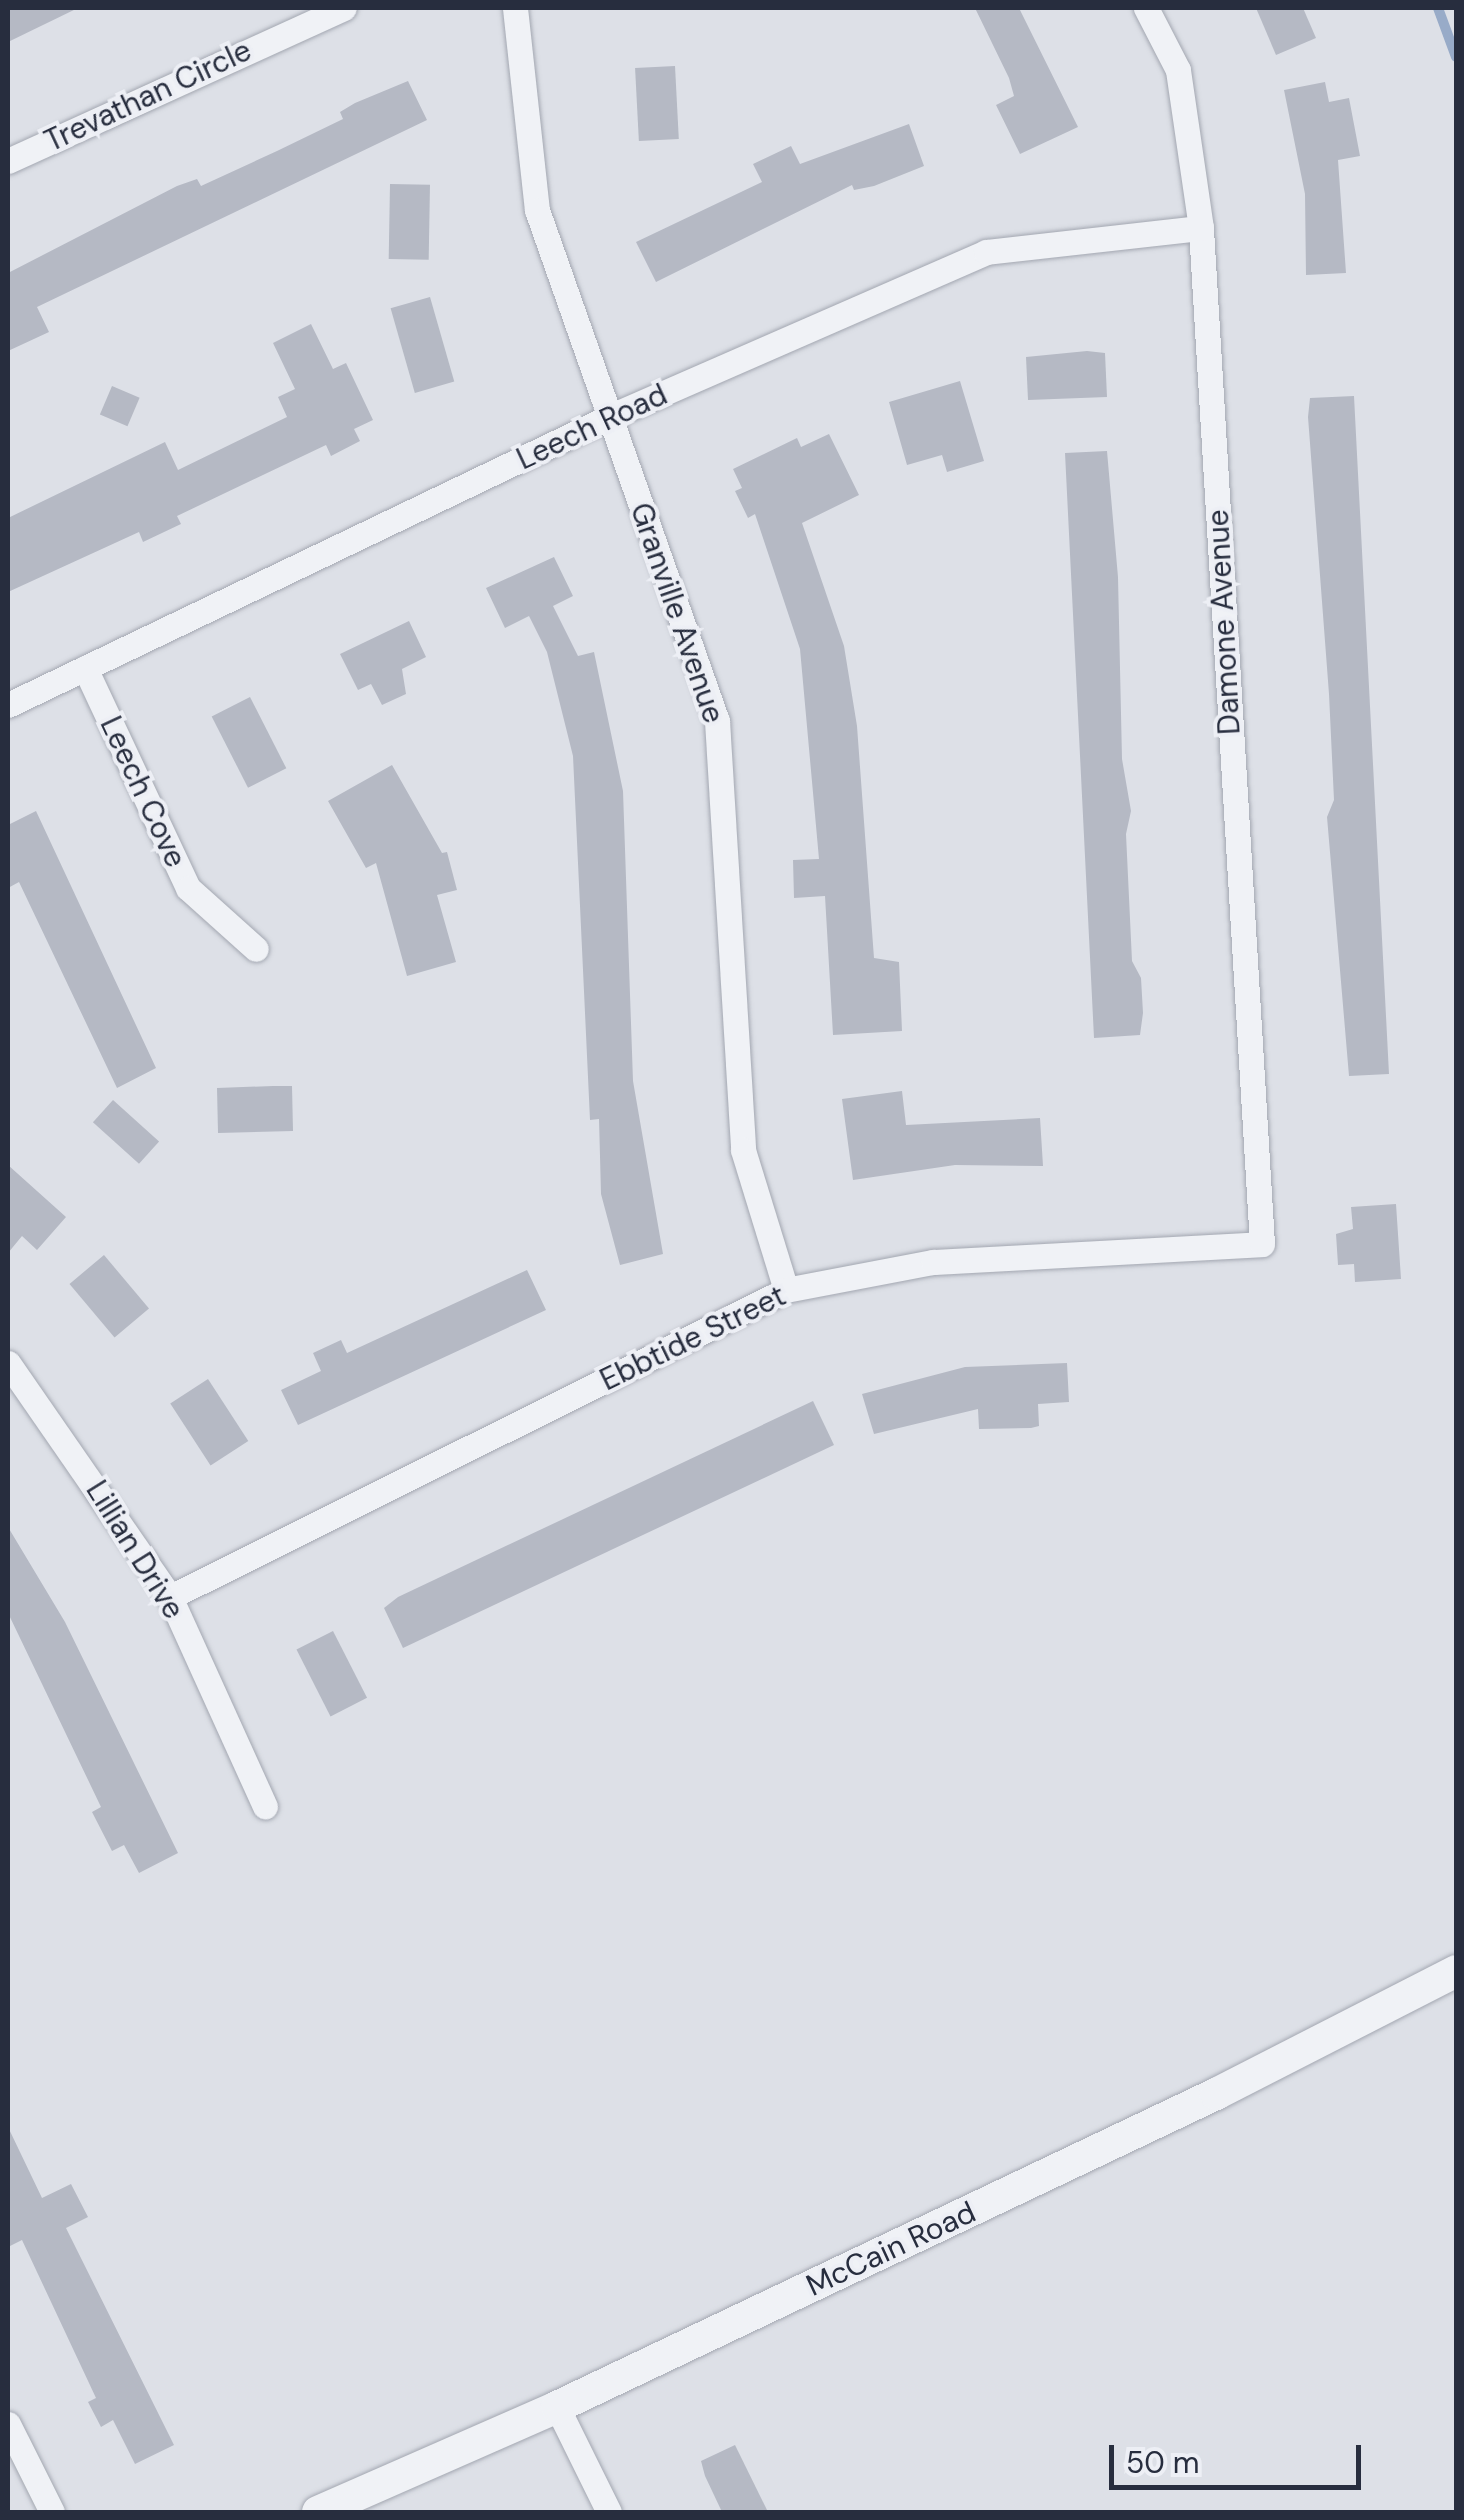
<!DOCTYPE html>
<style>
body{margin:0}
#map{position:relative;width:1464px;height:2520px;overflow:hidden;background:#dde0e7;font-family:"DM Sans",sans-serif}
div>[style]{position:absolute}
.stream>*{height:10px;margin:-5px;padding:0 5px;transform-origin:5px;border-radius:5px;background:#98abc8}
.building>*{inset:0;background:#b5b9c4;transform-origin:0 0}
.roads{filter:drop-shadow(0 0 2px #a3a7b1) drop-shadow(0 0 2px #a3a7b1)}
.minor>*{height:25px;margin:-12.5px;padding:0 12.5px;transform-origin:12.5px;border-radius:12.5px;background:#f0f2f6}
.tertiary>*{height:32px;margin:-16px;padding:0 16px;transform-origin:16px;border-radius:16px;background:#f0f2f6}
span{translate:-50% -50%;white-space:nowrap;text-align:center;line-height:1.15;-webkit-text-stroke:8px #edeff5;paint-order:stroke}
.street-label{font-size:30px;color:#272d3e}
.frame{position:absolute;inset:0;border:10px solid #272d3e;pointer-events:none}
.scale{position:absolute;left:1109px;top:2445px;width:252px;height:45px;box-sizing:border-box;border:5px solid #272d3e;border-top:0;padding-left:12px;font-size:30px;line-height:35px;white-space:nowrap;color:#272d3e;-webkit-text-stroke:8px #edeff5;paint-order:stroke}
</style>
<div id="map">
<div class="stream">
<i style="left:1438px;top:8px;width:52px;rotate:69.8deg"></i>
</div>
<div class="building">
<i style="clip-path:polygon(8px 8px,78px 8px,8px 42px)"></i>
<i style="clip-path:polygon(975px 8px,1019px 8px,1078px 127px,1020px 154px,996px 105px,1014px 96px,1009px 78px)"></i>
<i style="clip-path:polygon(1256px 8px,1303px 8px,1316px 38px,1276px 55px)"></i>
<i style="left:675px;top:66px;width:73px;height:40px;rotate:87deg"></i>
<i style="clip-path:polygon(408px 81px,427px 120px,37px 307px,49px 332px,8px 351px,8px 273px,177px 186px,197px 179px,201px 186px,277px 151px,343px 119px,340px 112px,355px 103px)"></i>
<i style="clip-path:polygon(1325px 82px,1329px 102px,1349px 98px,1360px 156px,1338px 160px,1346px 273px,1306px 275px,1305px 194px,1284px 90px)"></i>
<i style="clip-path:polygon(909px 124px,924px 166px,874px 186px,854px 190px,852px 185px,656px 282px,636px 242px,762px 182px,753px 164px,791px 146px,800px 164px)"></i>
<i style="left:390px;top:184px;width:40px;height:75px;rotate:1deg"></i>
<i style="left:430px;top:297px;width:88px;height:41px;rotate:74deg"></i>
<i style="clip-path:polygon(311px 324px,333px 369px,346px 363px,373px 420px,354px 429px,360px 441px,331px 456px,326px 445px,177px 516px,181px 524px,143px 542px,139px 532px,8px 592px,8px 518px,165px 442px,178px 470px,287px 417px,278px 397px,295px 389px,273px 343px)"></i>
<i style="clip-path:polygon(1087px 351px,1105px 353px,1107px 397px,1028px 400px,1026px 357px)"></i>
<i style="clip-path:polygon(960px 381px,984px 461px,947px 472px,942px 455px,907px 465px,889px 402px)"></i>
<i style="left:112px;top:386px;width:30px;height:31px;rotate:23deg"></i>
<i style="clip-path:polygon(1354px 396px,1389px 1074px,1349px 1076px,1327px 817px,1334px 800px,1329px 694px,1308px 417px,1310px 398px)"></i>
<i style="clip-path:polygon(829px 434px,859px 495px,802px 523px,844px 646px,857px 726px,874px 958px,899px 962px,902px 1031px,833px 1035px,825px 896px,794px 898px,793px 860px,819px 859px,800px 649px,755px 514px,748px 518px,735px 491px,742px 488px,733px 469px,797px 438px,801px 447px)"></i>
<i style="clip-path:polygon(1107px 451px,1118px 577px,1122px 759px,1131px 811px,1126px 834px,1132px 961px,1141px 978px,1143px 1013px,1140px 1035px,1094px 1038px,1065px 453px)"></i>
<i style="clip-path:polygon(554px 557px,573px 596px,553px 606px,578px 656px,594px 652px,623px 791px,633px 1081px,663px 1254px,620px 1265px,601px 1194px,599px 1119px,590px 1120px,573px 756px,547px 652px,529px 616px,505px 628px,486px 588px)"></i>
<i style="clip-path:polygon(409px 621px,426px 657px,402px 669px,406px 694px,382px 705px,371px 684px,358px 690px,340px 654px)"></i>
<i style="left:250px;top:697px;width:80px;height:43px;rotate:63deg"></i>
<i style="clip-path:polygon(392px 765px,442px 853px,447px 852px,457px 890px,437px 895px,456px 962px,407px 976px,376px 863px,366px 868px,328px 801px)"></i>
<i style="clip-path:polygon(36px 811px,156px 1068px,117px 1088px,19px 882px,8px 888px,8px 825px)"></i>
<i style="clip-path:polygon(273px 1086px,292px 1086px,293px 1131px,218px 1133px,217px 1088px)"></i>
<i style="clip-path:polygon(902px 1091px,906px 1125px,1040px 1118px,1043px 1166px,955px 1165px,853px 1180px,842px 1099px)"></i>
<i style="left:113px;top:1100px;width:62px;height:30px;rotate:42deg"></i>
<i style="clip-path:polygon(8px 1165px,66px 1217px,37px 1250px,22px 1236px,8px 1253px)"></i>
<i style="clip-path:polygon(1396px 1204px,1401px 1279px,1355px 1282px,1354px 1264px,1338px 1265px,1336px 1234px,1353px 1229px,1351px 1207px)"></i>
<i style="left:104px;top:1255px;width:70px;height:45px;rotate:50deg"></i>
<i style="clip-path:polygon(527px 1270px,546px 1310px,298px 1425px,281px 1390px,321px 1371px,313px 1353px,341px 1340px,347px 1353px)"></i>
<i style="clip-path:polygon(1067px 1363px,1069px 1402px,1038px 1404px,1039px 1426px,1031px 1428px,979px 1429px,978px 1409px,874px 1434px,862px 1394px,965px 1367px)"></i>
<i style="left:208px;top:1379px;width:74px;height:45px;rotate:57deg"></i>
<i style="clip-path:polygon(813px 1401px,834px 1445px,403px 1648px,384px 1608px,398px 1597px)"></i>
<i style="clip-path:polygon(8px 1527px,65px 1622px,178px 1853px,139px 1873px,124px 1845px,112px 1851px,92px 1812px,101px 1807px,8px 1613px)"></i>
<i style="left:333px;top:1631px;width:75px;height:41px;rotate:63deg"></i>
<i style="clip-path:polygon(8px 2127px,42px 2198px,71px 2184px,88px 2217px,66px 2228px,174px 2445px,135px 2464px,113px 2420px,101px 2427px,88px 2402px,96px 2398px,22px 2240px,8px 2247px)"></i>
<i style="clip-path:polygon(735px 2445px,768px 2512px,722px 2512px,705px 2476px,701px 2461px)"></i>
</div>
<div class="roads">
<div class="minor">
<i style="left:515px;top:8px;width:203px;rotate:83.8deg"></i>
<i style="left:537px;top:210px;width:542px;rotate:70.6deg"></i>
<i style="left:717px;top:721px;width:430px;rotate:86.5deg"></i>
<i style="left:743px;top:1150px;width:146px;rotate:72.9deg"></i>
<i style="left:8px;top:161px;width:369px;rotate:-24.5deg"></i>
<i style="left:85px;top:668px;width:243px;rotate:64.9deg"></i>
<i style="left:188px;top:888px;width:91px;rotate:41.9deg"></i>
<i style="left:8px;top:705px;width:666px;rotate:-25.6deg"></i>
<i style="left:609px;top:417px;width:412px;rotate:-23.6deg"></i>
<i style="left:986px;top:252px;width:216px;rotate:-6.4deg"></i>
<i style="left:8px;top:1363px;width:285px;rotate:55.3deg"></i>
<i style="left:170px;top:1597px;width:230px;rotate:65.6deg"></i>
<i style="left:170px;top:1597px;width:688px;rotate:-26.49deg"></i>
<i style="left:786px;top:1290px;width:150px;rotate:-10.8deg"></i>
<i style="left:933px;top:1262px;width:329px;rotate:-3.1deg"></i>
<i style="left:1262px;top:1244px;width:1018px;rotate:-93.44deg"></i>
<i style="left:1201px;top:228px;width:160px;rotate:-98.3deg"></i>
<i style="left:1178px;top:70px;width:70px;rotate:-117.3deg"></i>
<i style="left:557px;top:2407px;width:117px;rotate:63.7deg"></i>
<i style="left:8px;top:2424px;width:98px;rotate:63.4deg"></i>
</div>
<div class="tertiary">
<i style="left:318px;top:2512px;width:261px;rotate:-23.7deg"></i>
<i style="left:557px;top:2407px;width:730px;rotate:-25.41deg"></i>
<i style="left:1216px;top:2094px;width:270px;rotate:-27.1deg"></i>
</div>
</div>
<div class="street-label">
<span style="left:148px;top:96px;rotate:-25deg">Trevathan Circle</span>
<span style="left:592px;top:427px;rotate:-25deg">Leech Road</span>
<span style="left:677px;top:613px;rotate:71deg">Granville Avenue</span>
<span style="left:1224px;top:622px;rotate:-93deg">Damone Avenue</span>
<span style="left:143px;top:792px;rotate:65deg">Leech Cove</span>
<span style="left:693px;top:1338px;rotate:-26deg">Ebbtide Street</span>
<span style="left:135px;top:1550px;rotate:58deg">Lillian Drive</span>
<span style="left:891px;top:2249px;rotate:-25deg">McCain Road</span>
</div>
<div class="frame"></div>
<div class="scale">50 m</div>
</div>
